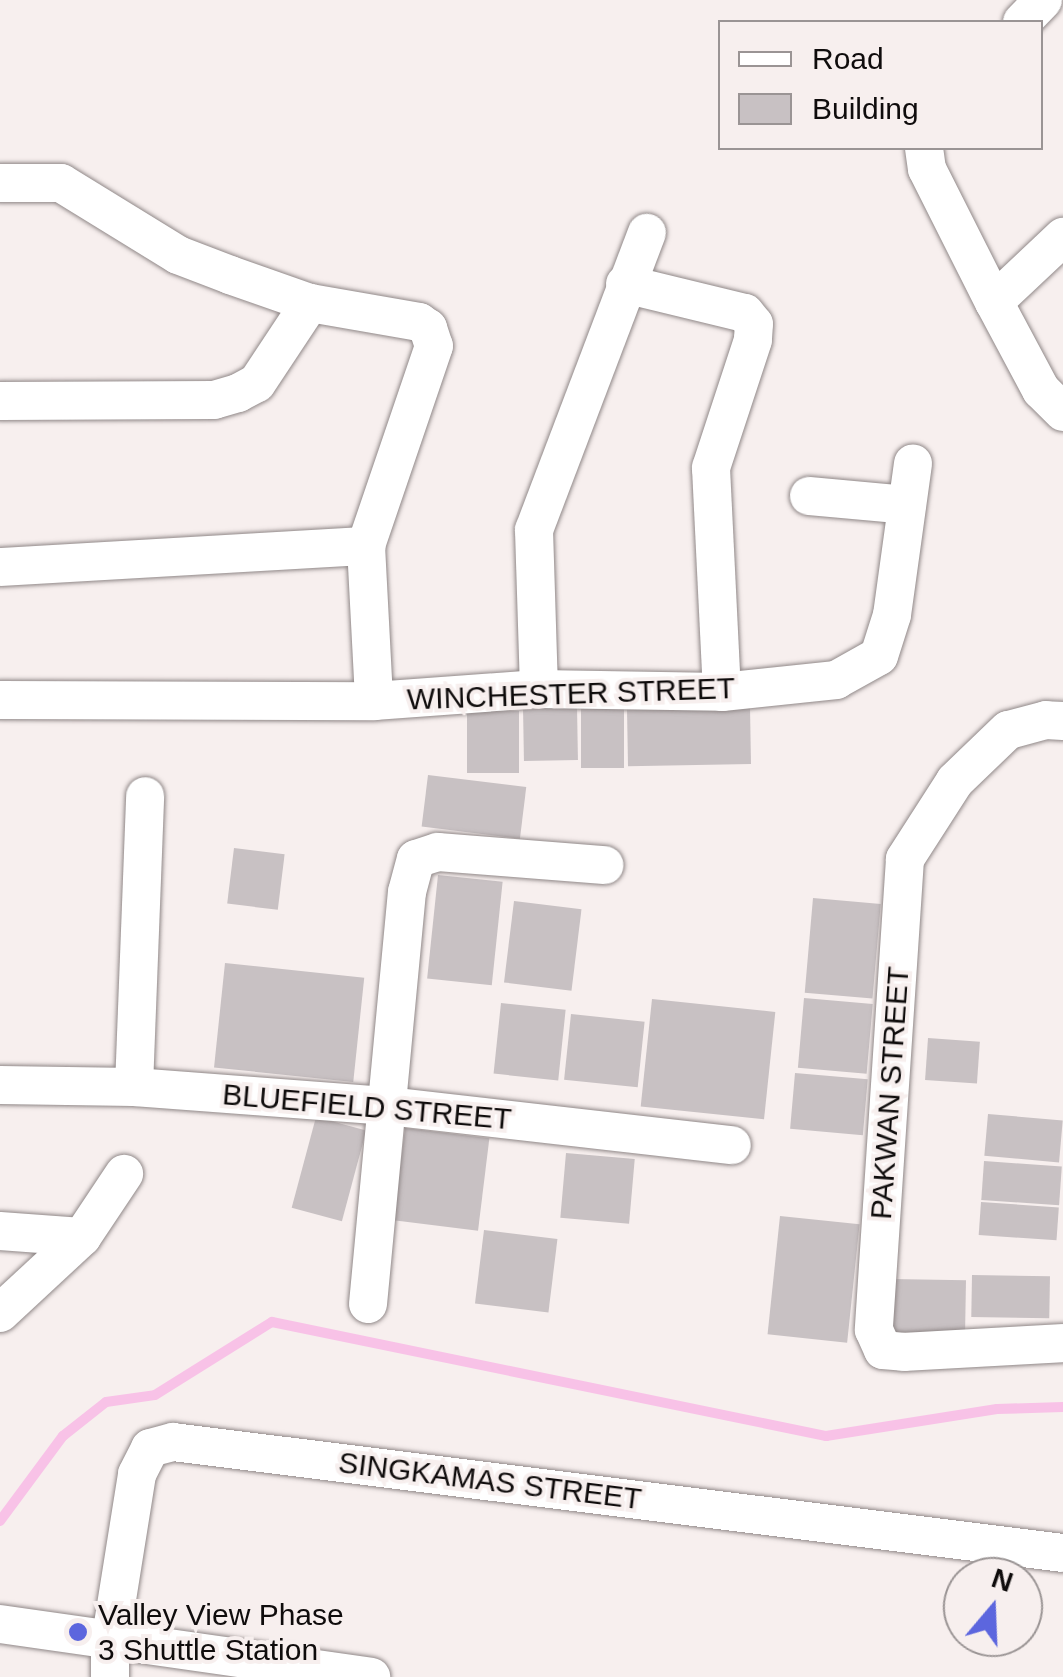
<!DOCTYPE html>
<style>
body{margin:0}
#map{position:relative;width:1063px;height:1677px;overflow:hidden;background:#f7efee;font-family:Helvetica,sans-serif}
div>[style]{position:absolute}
.stream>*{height:10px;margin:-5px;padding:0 5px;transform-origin:5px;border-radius:5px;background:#f8c2e7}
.building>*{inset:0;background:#c8c1c3;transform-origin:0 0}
.roads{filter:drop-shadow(0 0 2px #908888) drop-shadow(0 0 2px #908888)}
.minor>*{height:38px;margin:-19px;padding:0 19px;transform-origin:19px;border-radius:19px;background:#fff}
.dots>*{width:28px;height:28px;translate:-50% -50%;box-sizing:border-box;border:5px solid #f7efee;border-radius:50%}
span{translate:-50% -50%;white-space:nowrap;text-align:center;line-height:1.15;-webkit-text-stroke:8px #f7efee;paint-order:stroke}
.street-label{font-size:30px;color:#0f0c0c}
.poi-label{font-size:30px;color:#0f0c0c}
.left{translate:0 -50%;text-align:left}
.legend{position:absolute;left:718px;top:20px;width:325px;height:130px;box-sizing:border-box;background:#f7efee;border:2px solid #9a9494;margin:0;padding:12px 18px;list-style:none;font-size:30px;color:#0f0c0c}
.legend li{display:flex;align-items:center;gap:20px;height:50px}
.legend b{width:50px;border:2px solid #9a9494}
.north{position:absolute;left:943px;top:1557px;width:100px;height:100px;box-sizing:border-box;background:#f7efee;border:2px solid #9a9494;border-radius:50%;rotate:19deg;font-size:28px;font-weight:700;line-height:40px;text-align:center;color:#0f0c0c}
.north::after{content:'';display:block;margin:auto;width:35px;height:45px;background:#5c66de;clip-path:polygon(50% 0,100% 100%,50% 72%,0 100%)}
</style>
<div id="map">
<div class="stream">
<i style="left:0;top:1521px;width:106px;rotate:-53.5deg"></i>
<i style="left:63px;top:1436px;width:55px;rotate:-38.3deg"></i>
<i style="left:106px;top:1402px;width:49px;rotate:-8.1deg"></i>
<i style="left:155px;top:1395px;width:138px;rotate:-32deg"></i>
<i style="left:272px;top:1322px;width:566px;rotate:11.63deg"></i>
<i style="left:826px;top:1436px;width:173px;rotate:-9deg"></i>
<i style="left:997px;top:1409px;width:66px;rotate:-1.7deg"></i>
</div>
<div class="building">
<i style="left:577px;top:706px;width:54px;height:54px;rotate:89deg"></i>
<i style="left:581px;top:707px;width:43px;height:61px"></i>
<i style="left:750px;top:707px;width:57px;height:123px;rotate:89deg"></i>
<i style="left:467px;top:711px;width:52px;height:62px"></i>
<i style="left:428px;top:775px;width:99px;height:52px;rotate:7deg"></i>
<i style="left:234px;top:848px;width:51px;height:56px;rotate:7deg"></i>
<i style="left:438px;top:875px;width:65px;height:104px;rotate:6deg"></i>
<i style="left:813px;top:898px;width:68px;height:95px;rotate:5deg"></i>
<i style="left:514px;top:901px;width:68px;height:82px;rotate:7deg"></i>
<i style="left:225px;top:963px;width:140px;height:105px;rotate:6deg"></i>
<i style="left:804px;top:998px;width:69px;height:70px;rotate:5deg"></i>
<i style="left:652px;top:999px;width:124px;height:108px;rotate:6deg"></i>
<i style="left:501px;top:1003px;width:65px;height:71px;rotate:6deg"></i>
<i style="left:571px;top:1014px;width:74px;height:66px;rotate:6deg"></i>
<i style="left:928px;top:1038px;width:52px;height:42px;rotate:4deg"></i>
<i style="left:795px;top:1073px;width:73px;height:56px;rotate:5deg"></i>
<i style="left:988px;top:1114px;width:75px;height:42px;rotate:5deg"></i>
<i style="left:316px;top:1117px;width:52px;height:94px;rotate:15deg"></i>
<i style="left:405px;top:1128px;width:85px;height:93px;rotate:7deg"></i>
<i style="left:566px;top:1153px;width:69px;height:65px;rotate:5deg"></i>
<i style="left:984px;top:1161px;width:78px;height:39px;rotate:4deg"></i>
<i style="left:981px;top:1202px;width:78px;height:33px;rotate:4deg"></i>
<i style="left:780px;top:1216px;width:80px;height:119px;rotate:6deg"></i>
<i style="left:484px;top:1230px;width:74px;height:74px;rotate:7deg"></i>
<i style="left:972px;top:1275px;width:78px;height:42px;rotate:1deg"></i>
<i style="left:892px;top:1279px;width:74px;height:53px;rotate:1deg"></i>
</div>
<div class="roads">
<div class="minor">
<i style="left:1022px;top:22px;width:30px;rotate:-46deg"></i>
<i style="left:924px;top:148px;width:21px;rotate:82deg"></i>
<i style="left:927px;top:169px;width:149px;rotate:63.3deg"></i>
<i style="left:994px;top:302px;width:100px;rotate:61.9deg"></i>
<i style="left:1041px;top:390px;width:31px;rotate:45deg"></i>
<i style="left:0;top:183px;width:61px"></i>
<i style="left:61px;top:183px;width:137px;rotate:31.6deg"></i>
<i style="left:178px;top:255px;width:56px;rotate:21deg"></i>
<i style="left:230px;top:275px;width:85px;rotate:19.3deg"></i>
<i style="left:310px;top:303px;width:111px;rotate:9.9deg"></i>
<i style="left:419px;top:322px;width:11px;rotate:34deg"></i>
<i style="left:428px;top:328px;width:19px;rotate:72deg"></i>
<i style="left:434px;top:346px;width:211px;rotate:108.8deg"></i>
<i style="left:366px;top:546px;width:155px;rotate:87deg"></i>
<i style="left:625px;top:284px;width:123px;rotate:13.6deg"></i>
<i style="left:745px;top:313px;width:14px;rotate:51deg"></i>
<i style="left:754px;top:324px;width:16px;rotate:94deg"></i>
<i style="left:753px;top:340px;width:135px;rotate:108.2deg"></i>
<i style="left:711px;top:468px;width:224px;rotate:87.2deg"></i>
<i style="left:994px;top:302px;width:95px;rotate:-43.3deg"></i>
<i style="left:0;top:401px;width:214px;rotate:-0.3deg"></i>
<i style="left:214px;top:400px;width:25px;rotate:-16deg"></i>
<i style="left:238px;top:393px;width:21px;rotate:-28deg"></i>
<i style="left:257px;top:383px;width:96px;rotate:-56.5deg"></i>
<i style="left:809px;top:496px;width:98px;rotate:5.2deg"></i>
<i style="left:0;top:567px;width:367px;rotate:-3.3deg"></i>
<i style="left:539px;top:689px;width:159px;rotate:-91.8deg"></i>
<i style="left:534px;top:530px;width:318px;rotate:-69.2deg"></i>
<i style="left:0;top:700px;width:374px;rotate:0.2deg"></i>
<i style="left:374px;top:701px;width:165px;rotate:-4.2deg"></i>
<i style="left:539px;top:689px;width:183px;rotate:0.9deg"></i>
<i style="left:722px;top:692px;width:115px;rotate:-6deg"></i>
<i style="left:836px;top:680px;width:49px;rotate:-29.2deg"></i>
<i style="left:879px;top:656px;width:43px;rotate:-72.4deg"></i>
<i style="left:892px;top:615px;width:153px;rotate:-82.1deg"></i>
<i style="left:1063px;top:721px;width:17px;rotate:-177deg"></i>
<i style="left:1046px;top:720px;width:39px;rotate:165deg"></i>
<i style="left:1008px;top:730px;width:74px;rotate:136.1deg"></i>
<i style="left:955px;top:781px;width:93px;rotate:122.7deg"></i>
<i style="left:905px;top:859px;width:472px;rotate:93.8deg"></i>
<i style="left:874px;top:1330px;width:22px;rotate:66deg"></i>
<i style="left:883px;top:1350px;width:21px;rotate:5deg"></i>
<i style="left:904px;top:1352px;width:159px;rotate:-3.2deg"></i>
<i style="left:0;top:1085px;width:134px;rotate:0.9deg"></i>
<i style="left:134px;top:1087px;width:255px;rotate:4.3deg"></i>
<i style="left:388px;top:1106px;width:346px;rotate:6.5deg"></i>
<i style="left:134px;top:1087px;width:291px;rotate:-87.8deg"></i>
<i style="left:0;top:1231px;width:82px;rotate:4.2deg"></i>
<i style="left:368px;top:1304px;width:414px;rotate:-84.6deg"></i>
<i style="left:407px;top:892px;width:34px;rotate:-75deg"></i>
<i style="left:416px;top:859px;width:23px;rotate:-18deg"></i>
<i style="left:438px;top:852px;width:167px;rotate:4.5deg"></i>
<i style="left:0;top:1313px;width:112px;rotate:-42.8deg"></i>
<i style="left:82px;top:1237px;width:76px;rotate:-56.3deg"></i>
<i style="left:0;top:1624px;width:375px;rotate:8.1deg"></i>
<i style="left:110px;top:1677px;width:34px;rotate:-90deg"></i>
<i style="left:110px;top:1643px;width:171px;rotate:-80.9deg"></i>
<i style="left:137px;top:1474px;width:29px;rotate:-63deg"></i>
<i style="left:150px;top:1448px;width:24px;rotate:-15deg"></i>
<i style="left:173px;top:1442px;width:897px;rotate:7.11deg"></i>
</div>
</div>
<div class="dots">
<i style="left:78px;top:1632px;background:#5c66de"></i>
</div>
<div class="street-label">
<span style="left:571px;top:694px;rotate:-2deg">WINCHESTER STREET</span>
<span style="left:890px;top:1093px;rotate:-86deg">PAKWAN STREET</span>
<span style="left:367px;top:1107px;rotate:5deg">BLUEFIELD STREET</span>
<span style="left:490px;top:1481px;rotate:7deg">SINGKAMAS STREET</span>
</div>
<div class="poi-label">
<span class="left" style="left:98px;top:1632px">Valley View Phase<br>3 Shuttle Station</span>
</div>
<ul class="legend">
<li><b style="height:12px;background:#fff"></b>Road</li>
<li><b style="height:28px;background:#c8c1c3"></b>Building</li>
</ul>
<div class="north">N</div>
</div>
